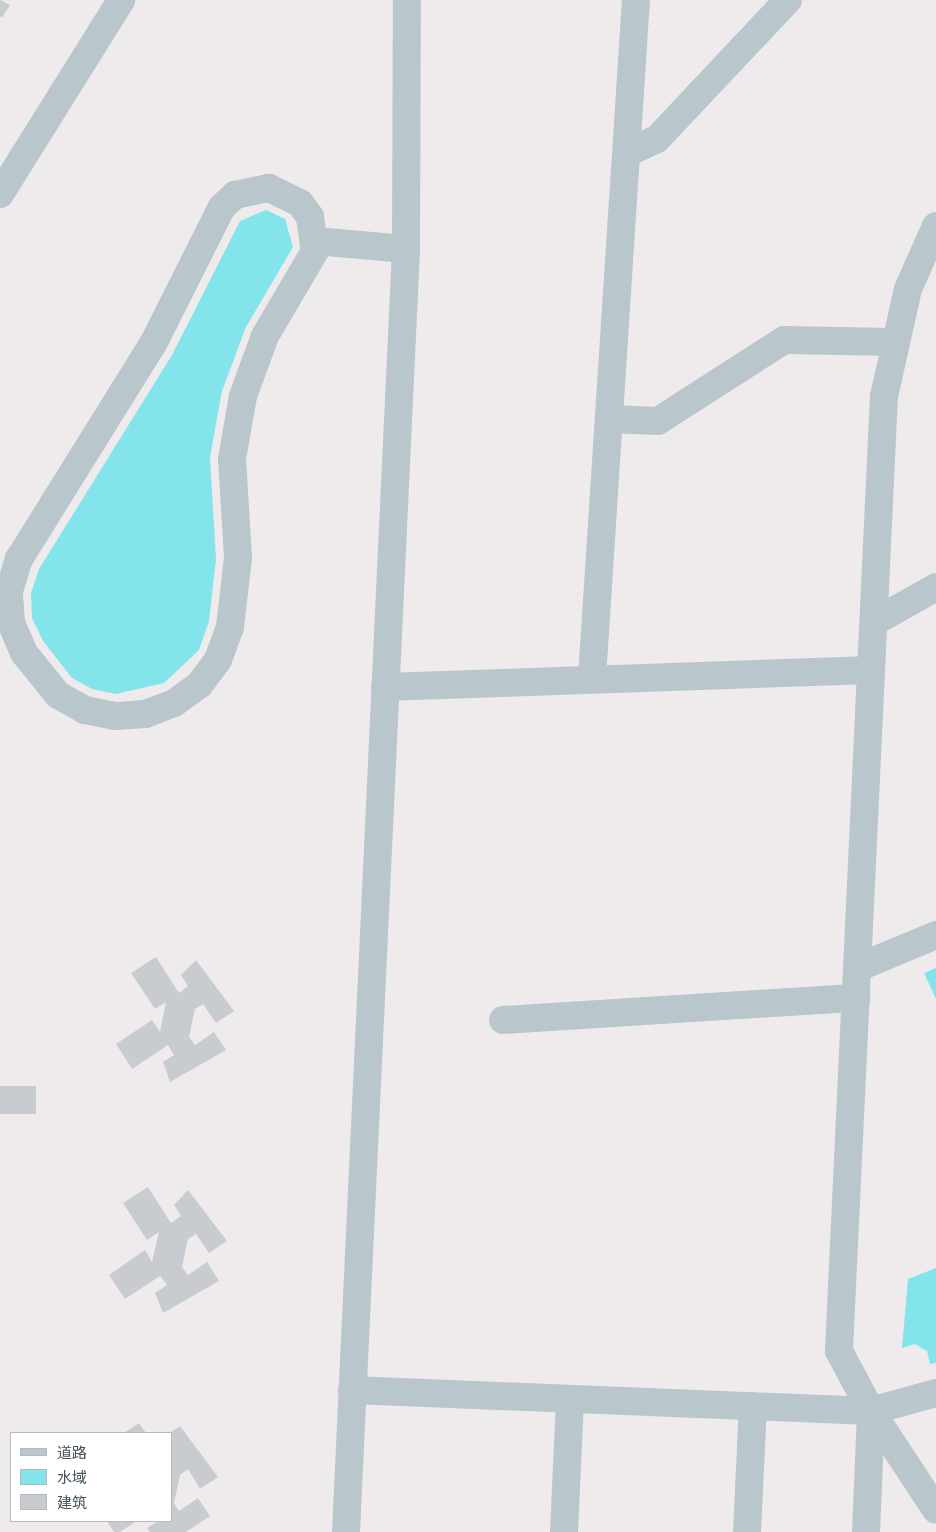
<!DOCTYPE html>
<meta charset="utf-8">
<style>
body{margin:0}
#map{position:relative;width:936px;height:1532px;overflow:hidden;background:#efebec;font-family:"Open Sans","Noto Sans SC",sans-serif}
div>[style]{position:absolute}
.water>*{inset:0;background:#84e4ec}
.building>*{inset:0;background:#c8ccd1;transform-origin:0 0}
.minor>*{height:28px;margin:-14px;padding:0 14px;transform-origin:14px;border-radius:14px;background:#b9c6cc}
span{translate:-50% -50%;white-space:nowrap;text-align:center;line-height:1.15;-webkit-text-stroke:4.5px #fff;paint-order:stroke}
.legend{position:absolute;left:10px;top:1432px;width:162px;height:90px;box-sizing:border-box;background:#fff;border:1px solid #b4babd;margin:0;padding:6px 9px;list-style:none;font-size:15px;color:#445259}
.legend li{display:flex;align-items:center;gap:10px;height:25px}
.legend b{width:25px;border:1px solid #b4babd}
</style>
<div id="map">
<div class="water">
<i style="clip-path:polygon(266px 210px,285px 219px,293px 247px,246px 327px,222px 391px,210px 457px,216px 559px,209px 621px,199px 650px,164px 683px,116px 694px,92px 689px,72px 678px,43px 641px,32px 618px,31px 593px,39px 569px,172px 355px,240px 221px)"></i>
<i style="clip-path:polygon(936px 968px,936px 999px,924px 973px)"></i>
<i style="clip-path:polygon(936px 1268px,936px 1363px,930px 1364px,927px 1351px,915px 1344px,902px 1348px,908px 1279px)"></i>
</div>
<div class="building">
<i style="clip-path:polygon(0 0,10px 5px,2px 18px,0 16px)"></i>
<i style="clip-path:polygon(156px 957px,179px 993px,188px 986px,181px 975px,196px 960px,234px 1011px,216px 1023px,203px 1004px,195px 1009px,189px 1037px,195px 1045px,214px 1032px,226px 1050px,170px 1082px,163px 1062px,174px 1055px,168px 1045px,132px 1069px,116px 1044px,152px 1020px,160px 1032px,166px 1002px,155px 1009px,131px 973px)"></i>
<i style="left:0;top:1086px;width:36px;height:28px"></i>
<i style="clip-path:polygon(148px 1187px,171px 1223px,181px 1216px,174px 1205px,188px 1190px,227px 1241px,209px 1253px,196px 1234px,188px 1239px,182px 1267px,188px 1275px,207px 1262px,219px 1281px,163px 1313px,155px 1293px,167px 1285px,160px 1276px,125px 1299px,109px 1275px,145px 1250px,152px 1262px,159px 1232px,147px 1240px,123px 1203px)"></i>
<i style="clip-path:polygon(139px 1423px,146px 1433px,124px 1433px)"></i>
<i style="clip-path:polygon(180px 1426px,218px 1477px,200px 1489px,188px 1469px,180px 1475px,174px 1503px,179px 1511px,198px 1498px,210px 1516px,186px 1532px,150px 1532px,147px 1528px,158px 1521px,171px 1521px,171px 1432px)"></i>
<i style="clip-path:polygon(107px 1521px,137px 1521px,120px 1532px,114px 1532px)"></i>
</div>
<div class="minor">
<i style="left:627px;top:153px;width:33px;rotate:-25deg"></i>
<i style="left:657px;top:139px;width:191px;rotate:-46.7deg"></i>
<i style="left:269px;top:188px;width:34px;rotate:26deg"></i>
<i style="left:300px;top:203px;width:17px;rotate:54deg"></i>
<i style="left:310px;top:217px;width:34px;rotate:82deg"></i>
<i style="left:315px;top:251px;width:99px;rotate:120.5deg"></i>
<i style="left:265px;top:336px;width:64px;rotate:110.1deg"></i>
<i style="left:243px;top:396px;width:64px;rotate:99.9deg"></i>
<i style="left:232px;top:459px;width:99px;rotate:86.5deg"></i>
<i style="left:238px;top:558px;width:69px;rotate:96.6deg"></i>
<i style="left:230px;top:627px;width:35px;rotate:110deg"></i>
<i style="left:218px;top:660px;width:31px;rotate:127deg"></i>
<i style="left:199px;top:685px;width:31px;rotate:144deg"></i>
<i style="left:174px;top:703px;width:31px;rotate:159deg"></i>
<i style="left:145px;top:714px;width:30px;rotate:176deg"></i>
<i style="left:115px;top:716px;width:31px;rotate:-169deg"></i>
<i style="left:85px;top:710px;width:31px;rotate:-151deg"></i>
<i style="left:58px;top:695px;width:54px;rotate:-129deg"></i>
<i style="left:24px;top:653px;width:33px;rotate:-113deg"></i>
<i style="left:11px;top:623px;width:32px;rotate:-94deg"></i>
<i style="left:9px;top:591px;width:34px;rotate:-73deg"></i>
<i style="left:19px;top:559px;width:253px;rotate:-58.1deg"></i>
<i style="left:153px;top:344px;width:153px;rotate:-63.3deg"></i>
<i style="left:222px;top:207px;width:18px;rotate:-43deg"></i>
<i style="left:235px;top:195px;width:35px;rotate:-12deg"></i>
<i style="left:0;top:194px;width:229px;rotate:-58deg"></i>
<i style="left:936px;top:226px;width:69px;rotate:114deg"></i>
<i style="left:908px;top:289px;width:110px;rotate:102.6deg"></i>
<i style="left:884px;top:396px;width:956px;rotate:92.7deg"></i>
<i style="left:839px;top:1351px;width:68px;rotate:61.9deg"></i>
<i style="left:871px;top:1411px;width:118px;rotate:56.7deg"></i>
<i style="left:315px;top:241px;width:91px;rotate:5deg"></i>
<i style="left:609px;top:419px;width:49px;rotate:2.3deg"></i>
<i style="left:658px;top:421px;width:150px;rotate:-32.7deg"></i>
<i style="left:784px;top:340px;width:109px;rotate:1.1deg"></i>
<i style="left:874px;top:622px;width:71px;rotate:-29.4deg"></i>
<i style="left:592px;top:678px;width:679px;rotate:-86.29deg"></i>
<i style="left:385px;top:687px;width:486px;rotate:-2deg"></i>
<i style="left:857px;top:968px;width:86px;rotate:-22.7deg"></i>
<i style="left:503px;top:1020px;width:354px;rotate:-3.6deg"></i>
<i style="left:352px;top:1390px;width:519px;rotate:2.32deg"></i>
<i style="left:871px;top:1411px;width:67px;rotate:-15.5deg"></i>
<i style="left:346px;top:1532px;width:1284px;rotate:-87.32deg"></i>
<i style="left:406px;top:249px;width:249px;rotate:-89.8deg"></i>
<i style="left:564px;top:1532px;width:133px;rotate:-87.4deg"></i>
<i style="left:747px;top:1532px;width:126px;rotate:-87.3deg"></i>
<i style="left:866px;top:1532px;width:121px;rotate:-87.6deg"></i>
</div>
<ul class="legend">
<li><b style="height:6px;background:#b9c6cc"></b>道路</li>
<li><b style="height:14px;background:#84e4ec"></b>水域</li>
<li><b style="height:14px;background:#c8ccd1"></b>建筑</li>
</ul>
</div>
